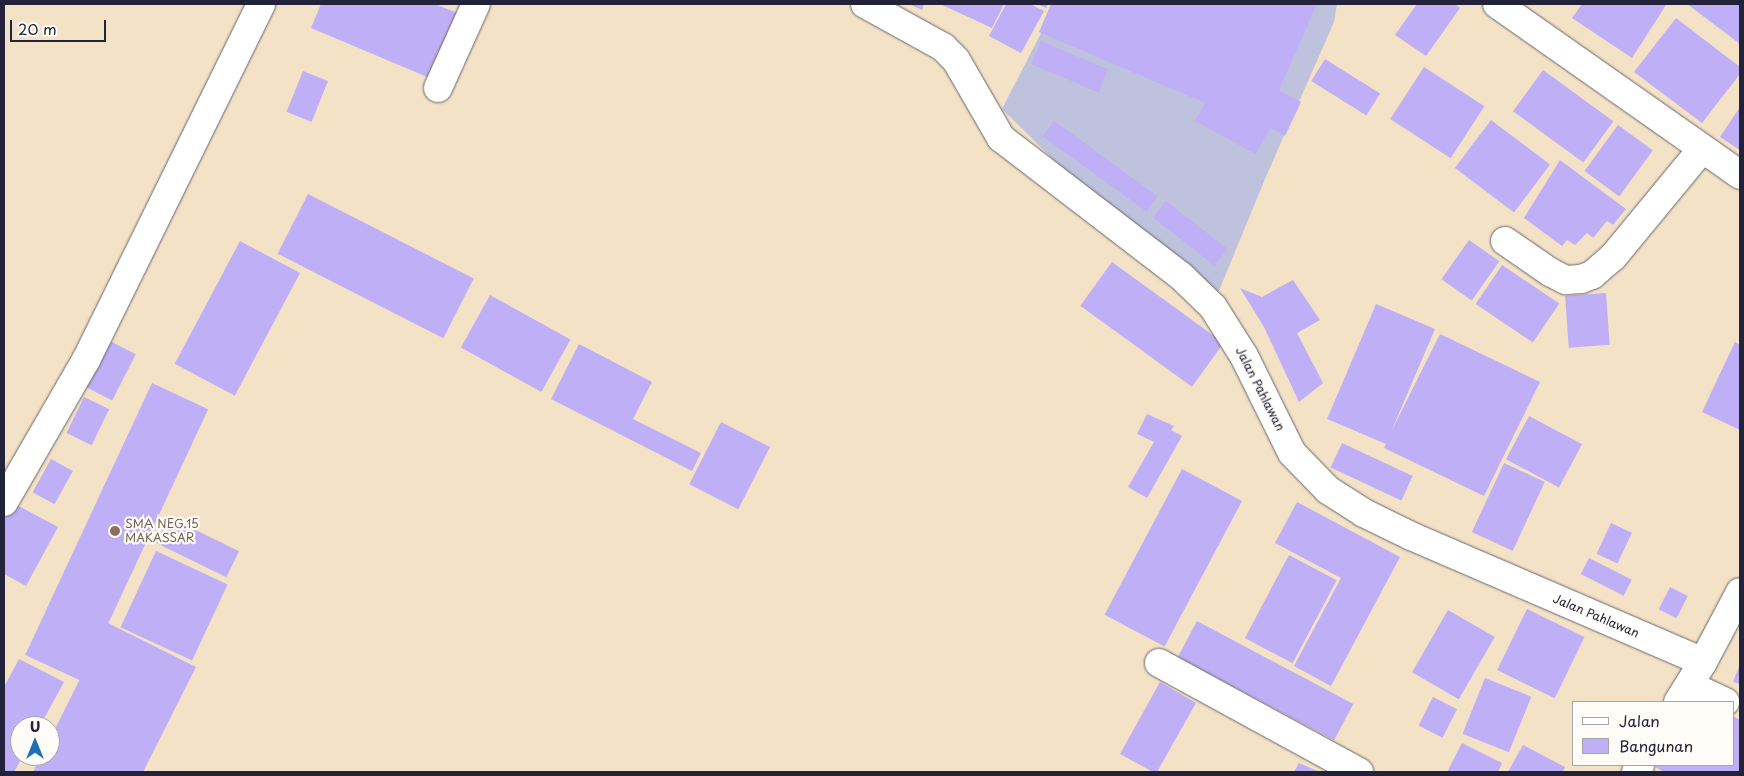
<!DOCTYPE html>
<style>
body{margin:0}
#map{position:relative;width:1744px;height:776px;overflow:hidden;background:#f3e2c6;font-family:"Playpen Sans",sans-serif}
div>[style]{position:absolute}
.industrial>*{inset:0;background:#bec2dd}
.building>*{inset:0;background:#bfaff6;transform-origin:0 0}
.roads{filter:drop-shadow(0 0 1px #6b656c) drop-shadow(0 0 1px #6b656c)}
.minor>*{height:28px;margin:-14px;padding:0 14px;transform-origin:14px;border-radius:14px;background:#fff}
.dots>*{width:14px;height:14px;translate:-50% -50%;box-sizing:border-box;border:2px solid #fdfcf7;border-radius:50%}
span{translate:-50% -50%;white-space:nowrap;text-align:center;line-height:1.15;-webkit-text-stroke:4.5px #fdfcf7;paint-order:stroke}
.street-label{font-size:12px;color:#22223b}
.education-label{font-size:12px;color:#785e54}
.left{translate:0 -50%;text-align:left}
.frame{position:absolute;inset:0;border:5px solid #22223b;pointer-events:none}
.legend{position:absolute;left:1572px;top:701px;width:162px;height:65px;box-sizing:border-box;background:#fdfcf7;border:1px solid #a5a5ac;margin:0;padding:6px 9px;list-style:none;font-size:15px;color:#22223b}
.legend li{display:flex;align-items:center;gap:10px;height:25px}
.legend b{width:25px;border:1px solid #a5a5ac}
.north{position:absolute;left:10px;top:716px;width:50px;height:50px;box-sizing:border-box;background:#fdfcf7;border:1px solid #a5a5ac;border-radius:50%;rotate:0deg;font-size:14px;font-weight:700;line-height:20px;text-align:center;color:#22223b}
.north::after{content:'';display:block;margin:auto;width:18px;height:22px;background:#1f6fb2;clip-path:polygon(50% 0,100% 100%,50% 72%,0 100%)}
.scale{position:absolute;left:10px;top:20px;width:96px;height:22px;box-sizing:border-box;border:2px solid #22223b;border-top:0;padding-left:6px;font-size:15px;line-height:18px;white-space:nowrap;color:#22223b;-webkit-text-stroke:4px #fdfcf7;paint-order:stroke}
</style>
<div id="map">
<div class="industrial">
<i style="clip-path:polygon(1056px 4px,1337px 4px,1334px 22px,1265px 179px,1218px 293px,1068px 174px,1002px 109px)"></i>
</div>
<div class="building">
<i style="clip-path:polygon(321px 4px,435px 4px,460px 14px,432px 79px,311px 28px)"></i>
<i style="clip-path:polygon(909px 4px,924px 4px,922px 10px)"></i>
<i style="clip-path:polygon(940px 4px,1004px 4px,992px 28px)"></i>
<i style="clip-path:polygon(1006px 4px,1030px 4px,1044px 11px,1021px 53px,989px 36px)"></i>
<i style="clip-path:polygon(1037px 4px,1048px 4px,1046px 8px)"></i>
<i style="clip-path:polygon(1051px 4px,1317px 4px,1279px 90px,1301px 102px,1285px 136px,1270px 128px,1256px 154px,1195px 121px,1205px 103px,1039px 32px)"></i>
<i style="clip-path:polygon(1417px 4px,1455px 4px,1460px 8px,1426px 56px,1395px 35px)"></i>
<i style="clip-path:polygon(1582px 4px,1664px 4px,1666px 5px,1632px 58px,1572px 18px)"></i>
<i style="clip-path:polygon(1687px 4px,1740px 4px,1740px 44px)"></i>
<i style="clip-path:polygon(1676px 18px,1740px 67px,1740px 74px,1702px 123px,1634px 72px)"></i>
<i style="left:1041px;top:41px;width:73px;height:25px;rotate:23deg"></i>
<i style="left:1325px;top:59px;width:65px;height:26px;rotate:32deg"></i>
<i style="left:1424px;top:67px;width:72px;height:62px;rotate:33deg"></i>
<i style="left:1543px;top:70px;width:87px;height:51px;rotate:36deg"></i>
<i style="left:303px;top:71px;width:27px;height:44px;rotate:22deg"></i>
<i style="clip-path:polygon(1740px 107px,1740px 150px,1720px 137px)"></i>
<i style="left:1491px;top:120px;width:74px;height:60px;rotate:37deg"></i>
<i style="left:1054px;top:121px;width:128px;height:19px;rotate:36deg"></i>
<i style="left:1618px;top:125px;width:43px;height:57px;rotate:36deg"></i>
<i style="clip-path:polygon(1560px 160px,1626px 209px,1613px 225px,1607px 221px,1593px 238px,1587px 233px,1575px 245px,1567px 240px,1562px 246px,1524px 218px)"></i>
<i style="left:308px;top:194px;width:186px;height:67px;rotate:27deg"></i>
<i style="left:1166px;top:201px;width:78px;height:21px;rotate:38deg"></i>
<i style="left:1469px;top:240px;width:37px;height:48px;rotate:35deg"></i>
<i style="left:240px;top:241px;width:68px;height:139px;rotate:28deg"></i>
<i style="left:1112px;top:262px;width:138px;height:54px;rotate:36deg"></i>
<i style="left:1502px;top:265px;width:69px;height:47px;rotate:34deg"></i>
<i style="clip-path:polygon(1293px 280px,1320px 320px,1297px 333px,1323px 383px,1299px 402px,1264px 327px,1240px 288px,1262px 297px)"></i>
<i style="left:1606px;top:293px;width:52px;height:41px;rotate:86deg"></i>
<i style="left:490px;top:295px;width:92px;height:60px;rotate:29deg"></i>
<i style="clip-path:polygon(1376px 304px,1435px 329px,1391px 432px,1440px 334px,1540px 382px,1484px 496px,1384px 448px,1386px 444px,1327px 419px)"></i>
<i style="left:110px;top:341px;width:29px;height:52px;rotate:27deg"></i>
<i style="clip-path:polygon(1735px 342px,1740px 345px,1740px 430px,1702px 412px)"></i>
<i style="clip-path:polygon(579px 344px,652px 382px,633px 419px,701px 453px,692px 471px,551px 399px)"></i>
<i style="left:152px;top:383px;width:62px;height:300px;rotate:25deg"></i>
<i style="left:84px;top:397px;width:28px;height:40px;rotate:26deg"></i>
<i style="clip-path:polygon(1147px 414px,1174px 426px,1171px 430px,1182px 436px,1147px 498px,1128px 487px,1154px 442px,1137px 434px)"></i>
<i style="left:1529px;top:416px;width:60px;height:49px;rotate:28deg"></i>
<i style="left:721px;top:422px;width:55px;height:70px;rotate:27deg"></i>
<i style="left:1342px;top:443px;width:78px;height:27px;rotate:25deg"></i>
<i style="left:51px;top:459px;width:25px;height:38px;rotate:29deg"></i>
<i style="left:1504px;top:463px;width:45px;height:76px;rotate:25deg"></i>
<i style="left:1182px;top:469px;width:68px;height:165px;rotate:28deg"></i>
<i style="clip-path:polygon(1297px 502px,1400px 557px,1331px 686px,1294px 666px,1341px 578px,1275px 543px)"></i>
<i style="clip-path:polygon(13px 503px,58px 527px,26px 586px,4px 574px,4px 520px)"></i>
<i style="left:169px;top:517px;width:78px;height:29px;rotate:26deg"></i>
<i style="left:1611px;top:523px;width:23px;height:34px;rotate:25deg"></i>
<i style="left:156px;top:551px;width:79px;height:84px;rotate:25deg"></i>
<i style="left:1289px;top:555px;width:54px;height:94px;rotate:28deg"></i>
<i style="left:1589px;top:558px;width:48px;height:18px;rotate:27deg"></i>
<i style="left:1670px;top:587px;width:20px;height:25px;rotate:27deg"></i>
<i style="left:1527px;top:609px;width:64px;height:68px;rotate:26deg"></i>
<i style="left:1448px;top:610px;width:54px;height:72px;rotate:30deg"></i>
<i style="left:1197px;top:621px;width:177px;height:41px;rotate:28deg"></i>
<i style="clip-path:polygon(108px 623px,196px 667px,143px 772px,33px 772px,41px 756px,50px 756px,50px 739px)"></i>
<i style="clip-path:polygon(19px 659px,64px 682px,40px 726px,20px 726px,20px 756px,23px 756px,14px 772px,4px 772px,4px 687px)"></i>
<i style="clip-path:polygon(1740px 664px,1740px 684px,1733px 682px)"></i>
<i style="left:1485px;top:678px;width:50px;height:60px;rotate:22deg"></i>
<i style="clip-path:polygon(1160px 682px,1196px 703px,1157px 772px,1153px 772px,1120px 754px)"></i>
<i style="left:1433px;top:697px;width:27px;height:32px;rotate:27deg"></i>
<i style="clip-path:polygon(1733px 716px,1740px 720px,1740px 772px,1664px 772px,1654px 766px,1733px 765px)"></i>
<i style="clip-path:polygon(1462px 743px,1502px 763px,1498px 772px,1447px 772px)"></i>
<i style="clip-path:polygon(1523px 745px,1565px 767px,1563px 772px,1508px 772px)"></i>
<i style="clip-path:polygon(1299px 763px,1320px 772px,1294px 772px)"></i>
</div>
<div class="roads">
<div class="minor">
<i style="left:865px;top:4px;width:89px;rotate:28.9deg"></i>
<i style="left:943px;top:47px;width:18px;rotate:45deg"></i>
<i style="left:956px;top:60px;width:90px;rotate:60deg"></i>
<i style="left:1001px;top:138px;width:227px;rotate:37.5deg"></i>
<i style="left:1181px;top:276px;width:45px;rotate:44.1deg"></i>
<i style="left:1213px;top:307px;width:58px;rotate:57.7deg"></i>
<i style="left:1244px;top:356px;width:108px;rotate:63.7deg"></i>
<i style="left:1292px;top:453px;width:52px;rotate:45.8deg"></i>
<i style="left:1328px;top:490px;width:43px;rotate:32.6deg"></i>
<i style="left:1364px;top:513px;width:52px;rotate:26.1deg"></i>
<i style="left:1411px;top:536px;width:318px;rotate:23.3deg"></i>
<i style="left:1703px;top:662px;width:47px;rotate:122deg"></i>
<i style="left:1497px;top:4px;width:297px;rotate:35.1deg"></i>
<i style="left:438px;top:88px;width:92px;rotate:-65.7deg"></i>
<i style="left:1505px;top:241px;width:55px;rotate:34.6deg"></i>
<i style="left:1550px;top:272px;width:18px;rotate:27deg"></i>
<i style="left:1566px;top:280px;width:15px;rotate:-4deg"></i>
<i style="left:1581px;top:279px;width:12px;rotate:-20deg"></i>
<i style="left:1592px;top:275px;width:28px;rotate:-41deg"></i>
<i style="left:1613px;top:257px;width:140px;rotate:-50.5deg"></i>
<i style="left:4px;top:502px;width:164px;rotate:-60deg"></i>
<i style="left:86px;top:360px;width:397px;rotate:-63.8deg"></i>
<i style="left:1703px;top:662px;width:79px;rotate:-62.1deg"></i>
<i style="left:1159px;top:663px;width:228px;rotate:28.6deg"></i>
<i style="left:1689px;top:685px;width:40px;rotate:25deg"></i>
<i style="left:1636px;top:772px;width:8px;rotate:-60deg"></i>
</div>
</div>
<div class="dots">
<i style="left:115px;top:531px;background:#8d6e63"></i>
</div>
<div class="street-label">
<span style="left:1260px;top:389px;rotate:63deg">Jalan Pahlawan</span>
<span style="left:1596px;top:616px;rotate:23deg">Jalan Pahlawan</span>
</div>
<div class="education-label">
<span class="left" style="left:125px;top:531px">SMA NEG.15<br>MAKASSAR</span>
</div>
<div class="frame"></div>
<ul class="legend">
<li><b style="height:6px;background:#fff"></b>Jalan</li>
<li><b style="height:14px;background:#bfaff6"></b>Bangunan</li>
</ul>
<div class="north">U</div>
<div class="scale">20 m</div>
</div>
